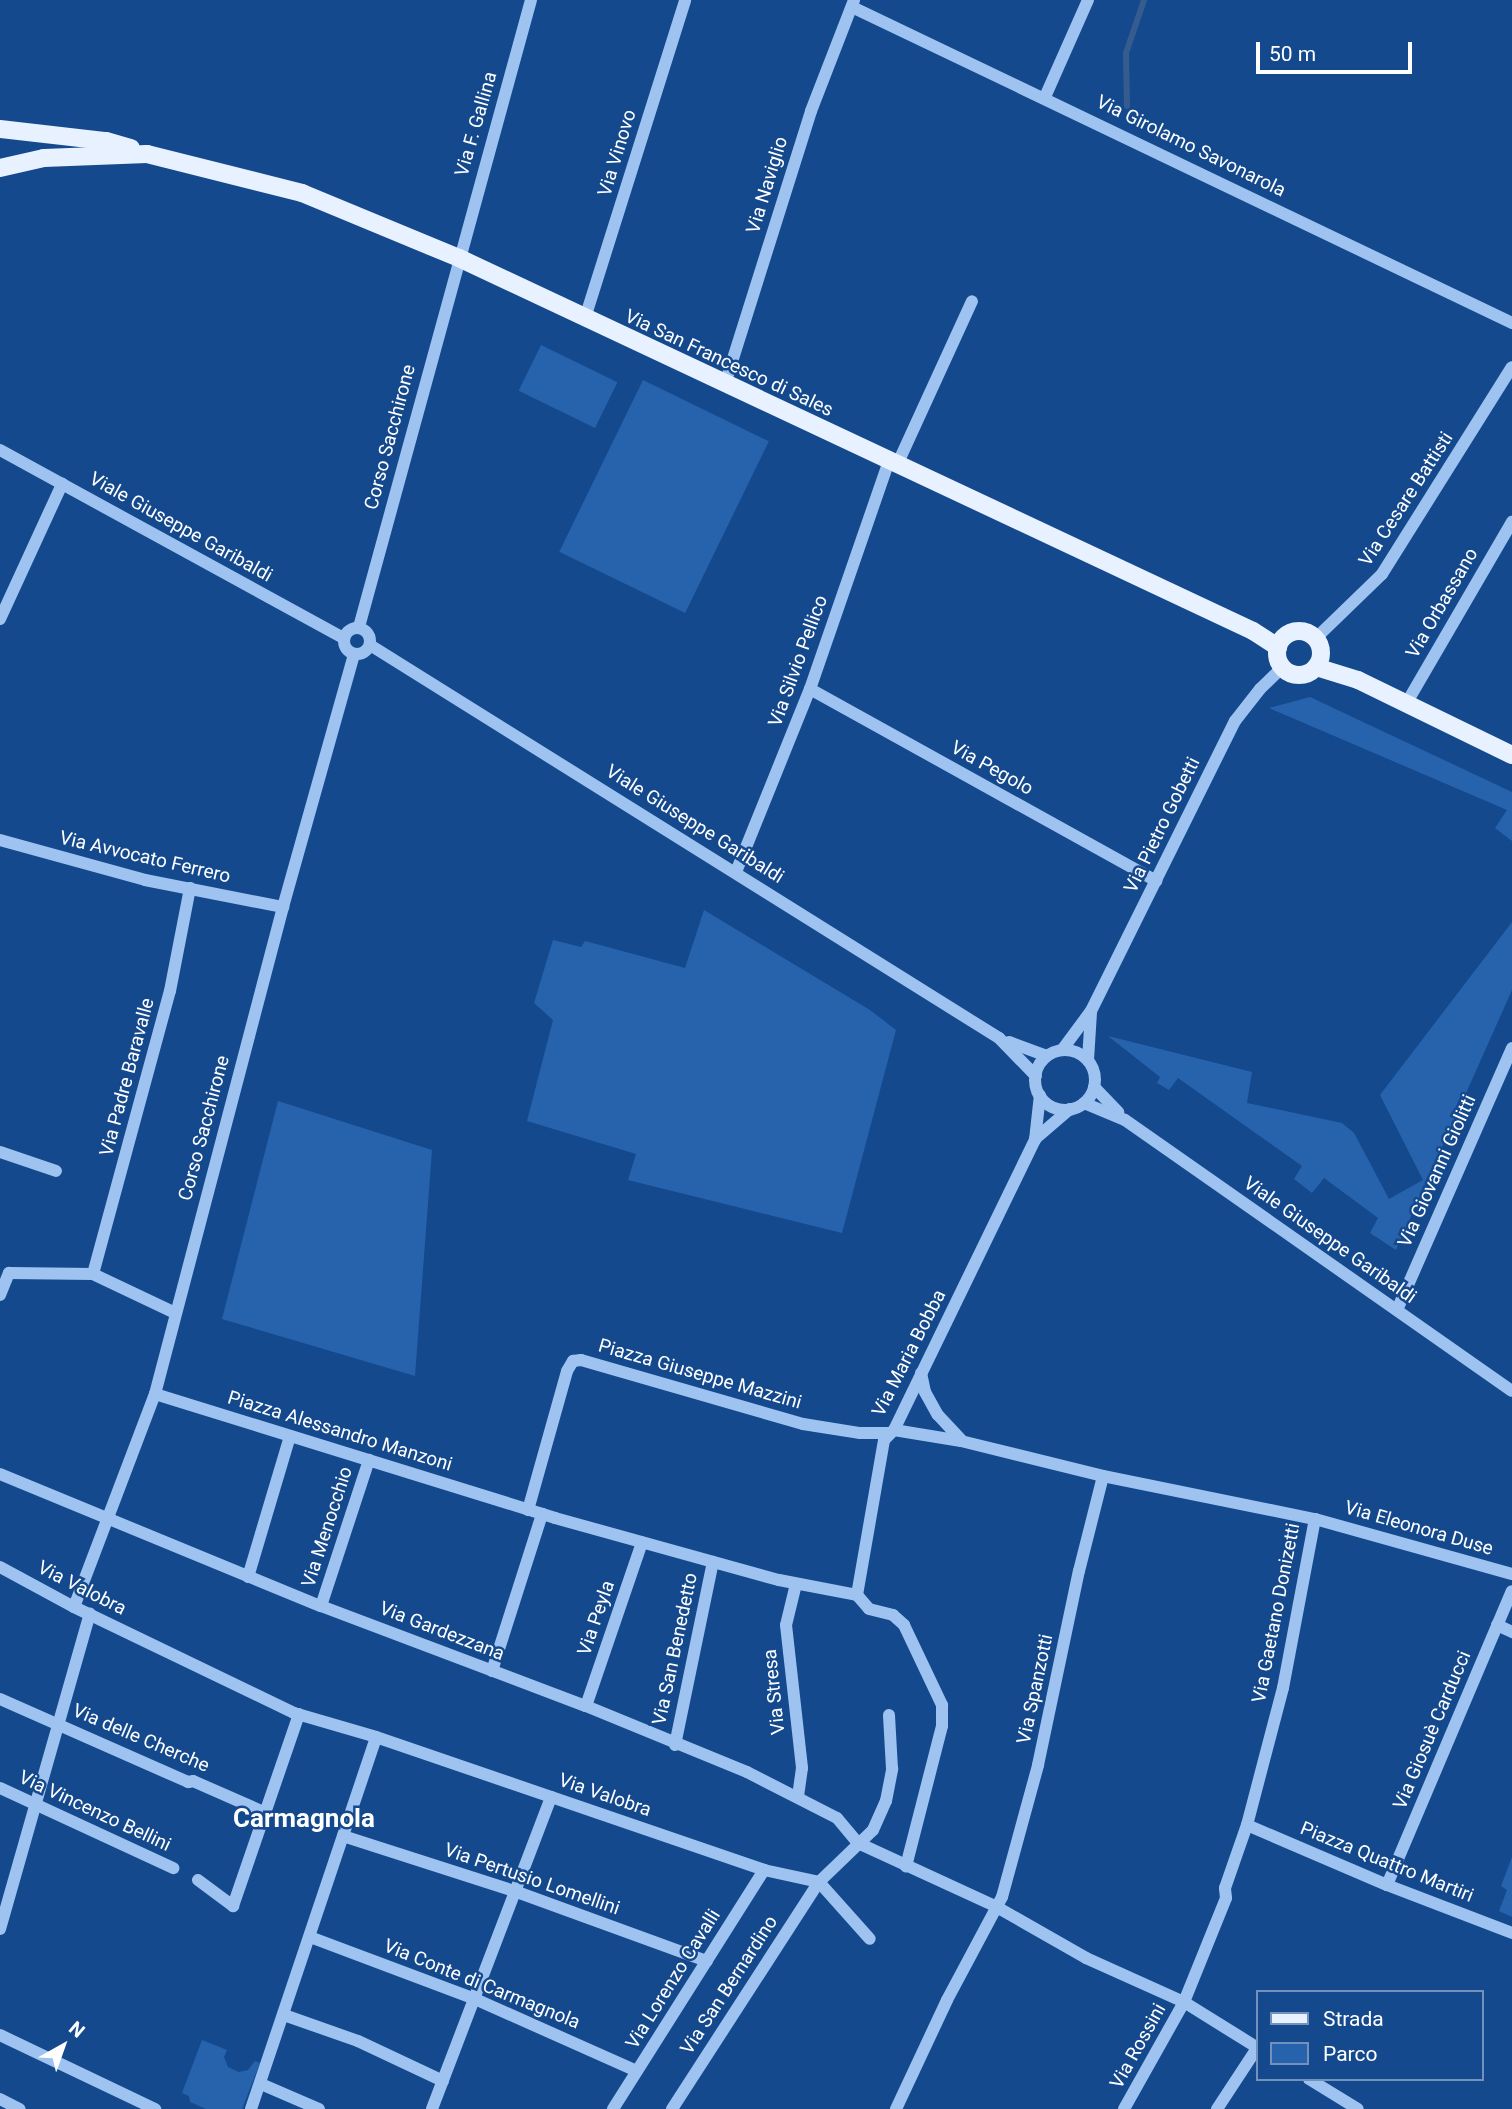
<!DOCTYPE html>
<meta charset="utf-8">
<style>
body{margin:0}
#map{position:relative;width:1512px;height:2109px;overflow:hidden;background:#14498d;font-family:Roboto,sans-serif}
div>[style]{position:absolute}
.green>*{inset:0;background:#2763ac;transform-origin:0 0}
.stream>*{height:6px;margin:-3px;padding:0 3px;transform-origin:3px;border-radius:3px;background:#365c8f}
.minor>*{height:12px;margin:-6px;padding:0 6px;transform-origin:6px;border-radius:6px;background:#9ec3f0}
.minor>.ring{margin:-6px;padding:0;box-sizing:content-box;background:none;border:12px solid #9ec3f0;border-radius:50%}
.major>*{height:18px;margin:-9px;padding:0 9px;transform-origin:9px;border-radius:9px;background:#e7f1ff}
.major>.ring{margin:-9px;padding:0;box-sizing:content-box;background:none;border:18px solid #e7f1ff;border-radius:50%}
span{translate:-50% -50%;white-space:nowrap;text-align:center;line-height:1.15;-webkit-text-stroke:5px #14498d;paint-order:stroke}
.street-label{font-size:19px;color:#fff}
.district-label{font-size:26px;color:#fff;font-weight:700}
.legend{position:absolute;left:1256px;top:1990px;width:228px;height:91px;box-sizing:border-box;background:#14498d;border:2px solid #7292bb;margin:0;padding:9px 12px;list-style:none;font-size:21px;color:#fff}
.legend li{display:flex;align-items:center;gap:14px;height:35px}
.legend b{width:35px;border:2px solid #7292bb}
.north{position:absolute;left:28px;top:2011px;width:70px;height:70px;-webkit-text-stroke:5px #14498d;paint-order:stroke;rotate:40deg;font-size:19px;font-weight:700;line-height:28px;text-align:center;color:#fff}
.north::after{content:'';display:block;margin:auto;width:24px;height:32px;background:#fff;clip-path:polygon(50% 0,100% 100%,50% 72%,0 100%)}
.scale{position:absolute;left:1256px;top:42px;width:156px;height:32px;box-sizing:border-box;border:4px solid #fff;border-top:0;padding-left:9px;font-size:21px;line-height:24px;white-space:nowrap;color:#fff;-webkit-text-stroke:5px #14498d;paint-order:stroke}
</style>
<div id="map">
<div class="green">
<i style="left:541px;top:345px;width:85px;height:51px;rotate:26deg"></i>
<i style="left:643px;top:380px;width:140px;height:191px;rotate:26deg"></i>
<i style="clip-path:polygon(1310px 697px,1512px 792px,1512px 841px,1495px 828px,1507px 810px,1269px 708px)"></i>
<i style="clip-path:polygon(704px 910px,870px 1010px,896px 1030px,842px 1233px,628px 1180px,636px 1154px,527px 1121px,553px 1020px,534px 1003px,553px 940px,581px 947px,585px 941px,685px 968px)"></i>
<i style="clip-path:polygon(1512px 922px,1512px 990px,1396px 1250px,1370px 1233px,1378px 1218px,1324px 1178px,1312px 1193px,1294px 1179px,1302px 1166px,1178px 1078px,1169px 1090px,1157px 1083px,1160px 1077px,1108px 1036px,1252px 1072px,1247px 1103px,1342px 1123px,1354px 1133px,1389px 1199px,1423px 1180px,1380px 1095px)"></i>
<i style="clip-path:polygon(278px 1101px,432px 1150px,415px 1376px,222px 1319px)"></i>
<i style="clip-path:polygon(1512px 1857px,1512px 1917px,1499px 1911px,1507px 1890px,1501px 1886px)"></i>
<i style="clip-path:polygon(202px 2040px,227px 2050px,224px 2057px,228px 2067px,239px 2072px,248px 2070px,255px 2061px,260px 2063px,242px 2109px,206px 2109px,190px 2102px,189px 2096px,182px 2093px)"></i>
</div>
<div class="stream">
<i style="left:1127px;top:106px;width:53px;rotate:-91.1deg"></i>
<i style="left:1126px;top:53px;width:56px;rotate:-71.2deg"></i>
</div>
<div class="minor">
<i style="left:852px;top:7px;width:732px;rotate:25.58deg"></i>
<i style="left:1045px;top:97px;width:106px;rotate:-66.1deg"></i>
<i style="left:585px;top:318px;width:333px;rotate:-72.5deg"></i>
<i style="left:725px;top:384px;width:286px;rotate:-72.5deg"></i>
<i style="left:811px;top:111px;width:119px;rotate:-68.8deg"></i>
<i style="left:0;top:450px;width:392px;rotate:28.7deg"></i>
<i style="left:897px;top:465px;width:180px;rotate:-65.4deg"></i>
<i style="left:0;top:619px;width:149px;rotate:-65.3deg"></i>
<i style="left:359px;top:627px;width:650px;rotate:-74.66deg"></i>
<i class="ring" style="left:344px;top:628px;width:14px;height:14px"></i>
<i style="left:1316px;top:638px;width:92px;rotate:-44.1deg"></i>
<i style="left:1382px;top:574px;width:244px;rotate:-57.9deg"></i>
<i style="left:370px;top:645px;width:742px;rotate:32deg"></i>
<i style="left:999px;top:1038px;width:53px;rotate:45.8deg"></i>
<i style="left:810px;top:689px;width:396px;rotate:29deg"></i>
<i style="left:1406px;top:704px;width:211px;rotate:-59.8deg"></i>
<i style="left:0;top:840px;width:150px;rotate:15.4deg"></i>
<i style="left:145px;top:880px;width:141px;rotate:11.1deg"></i>
<i style="left:736px;top:872px;width:197px;rotate:-68deg"></i>
<i style="left:810px;top:689px;width:241px;rotate:-70.9deg"></i>
<i style="left:1009px;top:1042px;width:40px;rotate:20.2deg"></i>
<i style="left:1062px;top:1050px;width:49px;rotate:-53.4deg"></i>
<i style="left:1091px;top:1011px;width:324px;rotate:-63.6deg"></i>
<i style="left:1235px;top:721px;width:41px;rotate:-52deg"></i>
<i style="left:1260px;top:689px;width:32px;rotate:-44deg"></i>
<i class="ring" style="left:1035px;top:1050px;width:48px;height:48px"></i>
<i style="left:1088px;top:1060px;width:48px;rotate:-86.4deg"></i>
<i style="left:1094px;top:1087px;width:35px;rotate:46deg"></i>
<i style="left:1084px;top:1103px;width:44px;rotate:22.5deg"></i>
<i style="left:1125px;top:1120px;width:472px;rotate:35deg"></i>
<i style="left:1035px;top:1139px;width:46px;rotate:-40.6deg"></i>
<i style="left:0;top:1152px;width:59px;rotate:18.7deg"></i>
<i style="left:93px;top:1274px;width:293px;rotate:-74.8deg"></i>
<i style="left:170px;top:991px;width:105px;rotate:-79deg"></i>
<i style="left:0;top:1295px;width:24px;rotate:-68deg"></i>
<i style="left:9px;top:1273px;width:84px;rotate:0.7deg"></i>
<i style="left:93px;top:1274px;width:91px;rotate:25.4deg"></i>
<i style="left:1397px;top:1310px;width:286px;rotate:-66.3deg"></i>
<i style="left:921px;top:1373px;width:19px;rotate:78deg"></i>
<i style="left:925px;top:1392px;width:26px;rotate:61deg"></i>
<i style="left:938px;top:1415px;width:34px;rotate:47deg"></i>
<i style="left:155px;top:1394px;width:419px;rotate:17.2deg"></i>
<i style="left:555px;top:1518px;width:232px;rotate:15.5deg"></i>
<i style="left:779px;top:1580px;width:79px;rotate:10.9deg"></i>
<i style="left:894px;top:1430px;width:68px;rotate:9.3deg"></i>
<i style="left:961px;top:1441px;width:146px;rotate:13.8deg"></i>
<i style="left:1103px;top:1476px;width:216px;rotate:11.5deg"></i>
<i style="left:1315px;top:1519px;width:205px;rotate:15.6deg"></i>
<i style="left:0;top:1474px;width:347px;rotate:22.4deg"></i>
<i style="left:321px;top:1606px;width:283px;rotate:20.7deg"></i>
<i style="left:586px;top:1706px;width:174px;rotate:22.3deg"></i>
<i style="left:747px;top:1772px;width:101px;rotate:27.1deg"></i>
<i style="left:837px;top:1818px;width:33px;rotate:50deg"></i>
<i style="left:858px;top:1843px;width:151px;rotate:24.7deg"></i>
<i style="left:995px;top:1906px;width:105px;rotate:29.7deg"></i>
<i style="left:1086px;top:1958px;width:107px;rotate:24.2deg"></i>
<i style="left:1184px;top:2002px;width:87px;rotate:31.9deg"></i>
<i style="left:528px;top:1510px;width:144px;rotate:-74.3deg"></i>
<i style="left:567px;top:1371px;width:12px;rotate:-59deg"></i>
<i style="left:573px;top:1361px;width:8px;rotate:-7deg"></i>
<i style="left:581px;top:1360px;width:231px;rotate:16.1deg"></i>
<i style="left:803px;top:1424px;width:58px;rotate:9deg"></i>
<i style="left:860px;top:1433px;width:28px"></i>
<i style="left:0;top:1567px;width:84px;rotate:28.4deg"></i>
<i style="left:74px;top:1607px;width:244px;rotate:25.7deg"></i>
<i style="left:294px;top:1713px;width:85px;rotate:16.3deg"></i>
<i style="left:376px;top:1737px;width:410px;rotate:18.9deg"></i>
<i style="left:764px;top:1870px;width:56px;rotate:12.3deg"></i>
<i style="left:819px;top:1882px;width:75px;rotate:-43.9deg"></i>
<i style="left:873px;top:1830px;width:32px;rotate:-66deg"></i>
<i style="left:886px;top:1801px;width:33px;rotate:-79deg"></i>
<i style="left:892px;top:1769px;width:54px;rotate:-93.2deg"></i>
<i style="left:248px;top:1577px;width:147px;rotate:-73.4deg"></i>
<i style="left:796px;top:1584px;width:42px;rotate:103.7deg"></i>
<i style="left:786px;top:1625px;width:144px;rotate:83.6deg"></i>
<i style="left:802px;top:1768px;width:28px;rotate:98deg"></i>
<i style="left:857px;top:1595px;width:157px;rotate:-80.1deg"></i>
<i style="left:884px;top:1440px;width:14px;rotate:-45deg"></i>
<i style="left:894px;top:1430px;width:322px;rotate:-64.1deg"></i>
<i style="left:1035px;top:1140px;width:45px;rotate:-83.7deg"></i>
<i style="left:857px;top:1595px;width:18px;rotate:49deg"></i>
<i style="left:869px;top:1609px;width:25px;rotate:14deg"></i>
<i style="left:893px;top:1615px;width:15px;rotate:42deg"></i>
<i style="left:904px;top:1625px;width:89px;rotate:64.6deg"></i>
<i style="left:942px;top:1705px;width:21px;rotate:90deg"></i>
<i style="left:942px;top:1726px;width:145px;rotate:104.4deg"></i>
<i style="left:321px;top:1606px;width:154px;rotate:-71.8deg"></i>
<i style="left:74px;top:1607px;width:228px;rotate:-69.2deg"></i>
<i style="left:155px;top:1394px;width:504px;rotate:-75.27deg"></i>
<i style="left:283px;top:907px;width:263px;rotate:-74.3deg"></i>
<i style="left:1497px;top:1625px;width:17px;rotate:25deg"></i>
<i style="left:492px;top:1671px;width:165px;rotate:-72.3deg"></i>
<i style="left:0;top:1699px;width:206px;rotate:23.8deg"></i>
<i style="left:188px;top:1782px;width:5px;rotate:-11deg"></i>
<i style="left:193px;top:1781px;width:80px;rotate:23.7deg"></i>
<i style="left:586px;top:1706px;width:173px;rotate:-71.1deg"></i>
<i style="left:675px;top:1745px;width:187px;rotate:-78.3deg"></i>
<i style="left:0;top:1788px;width:191px;rotate:24.8deg"></i>
<i style="left:1247px;top:1825px;width:152px;rotate:23.2deg"></i>
<i style="left:1387px;top:1885px;width:134px;rotate:21deg"></i>
<i style="left:343px;top:1836px;width:183px;rotate:17.8deg"></i>
<i style="left:517px;top:1892px;width:202px;rotate:20deg"></i>
<i style="left:198px;top:1880px;width:44px;rotate:36.6deg"></i>
<i style="left:233px;top:1906px;width:203px;rotate:-71deg"></i>
<i style="left:1387px;top:1885px;width:319px;rotate:-67deg"></i>
<i style="left:0;top:1929px;width:328px;rotate:-74.1deg"></i>
<i style="left:310px;top:1937px;width:176px;rotate:20.6deg"></i>
<i style="left:475px;top:1999px;width:177px;rotate:24deg"></i>
<i style="left:284px;top:2015px;width:78px;rotate:19.4deg"></i>
<i style="left:358px;top:2041px;width:94px;rotate:25.2deg"></i>
<i style="left:0;top:2035px;width:172px;rotate:25.5deg"></i>
<i style="left:1309px;top:2079px;width:57px;rotate:31.5deg"></i>
<i style="left:261px;top:2084px;width:63px;rotate:23.3deg"></i>
<i style="left:0;top:2099px;width:22px;rotate:27deg"></i>
<i style="left:251px;top:2109px;width:392px;rotate:-71.4deg"></i>
<i style="left:432px;top:2109px;width:334px;rotate:-69.1deg"></i>
<i style="left:613px;top:2109px;width:283px;rotate:-57.7deg"></i>
<i style="left:672px;top:2109px;width:270px;rotate:-57.1deg"></i>
<i style="left:819px;top:1882px;width:76px;rotate:48.2deg"></i>
<i style="left:896px;top:2109px;width:120px;rotate:-64.9deg"></i>
<i style="left:947px;top:2000px;width:117px;rotate:-61.9deg"></i>
<i style="left:1002px;top:1897px;width:137px;rotate:-74.7deg"></i>
<i style="left:1038px;top:1765px;width:198px;rotate:-78.1deg"></i>
<i style="left:1079px;top:1571px;width:98px;rotate:-75.8deg"></i>
<i style="left:1124px;top:2109px;width:123px;rotate:-60.7deg"></i>
<i style="left:1184px;top:2002px;width:112px;rotate:-68deg"></i>
<i style="left:1226px;top:1898px;width:10px;rotate:-96deg"></i>
<i style="left:1225px;top:1888px;width:67px;rotate:-70.8deg"></i>
<i style="left:1247px;top:1825px;width:142px;rotate:-75.3deg"></i>
<i style="left:1283px;top:1688px;width:172px;rotate:-79.3deg"></i>
<i style="left:1217px;top:2109px;width:73px;rotate:-56.7deg"></i>
</div>
<div class="major">
<i style="left:0;top:129px;width:107px;rotate:6.5deg"></i>
<i style="left:106px;top:141px;width:26px;rotate:16deg"></i>
<i style="left:0;top:168px;width:45px;rotate:-12.8deg"></i>
<i style="left:44px;top:158px;width:103px;rotate:-2.2deg"></i>
<i style="left:147px;top:154px;width:160px;rotate:14.1deg"></i>
<i style="left:302px;top:193px;width:170px;rotate:22.5deg"></i>
<i style="left:459px;top:258px;width:877px;rotate:25.16deg"></i>
<i style="left:1253px;top:631px;width:30px;rotate:33deg"></i>
<i class="ring" style="left:1277px;top:631px;width:26px;height:26px"></i>
<i style="left:1316px;top:667px;width:44px;rotate:17.2deg"></i>
<i style="left:1358px;top:680px;width:171px;rotate:26deg"></i>
</div>
<div class="street-label">
<span style="left:476px;top:124px;rotate:-74deg">Via F. Gallina</span>
<span style="left:1191px;top:146px;rotate:26deg">Via Girolamo Savonarola</span>
<span style="left:617px;top:153px;rotate:-73deg">Via Vinovo</span>
<span style="left:767px;top:185px;rotate:-73deg">Via Naviglio</span>
<span style="left:729px;top:363px;rotate:25deg">Via San Francesco di Sales</span>
<span style="left:390px;top:437px;rotate:-75deg">Corso Sacchirone</span>
<span style="left:1406px;top:499px;rotate:-57deg">Via Cesare Battisti</span>
<span style="left:181px;top:527px;rotate:29deg">Viale Giuseppe Garibaldi</span>
<span style="left:1442px;top:603px;rotate:-60deg">Via Orbassano</span>
<span style="left:798px;top:661px;rotate:-70deg">Via Silvio Pellico</span>
<span style="left:992px;top:768px;rotate:29deg">Via Pegolo</span>
<span style="left:695px;top:824px;rotate:32deg">Viale Giuseppe Garibaldi</span>
<span style="left:1162px;top:825px;rotate:-64deg">Via Pietro Gobetti</span>
<span style="left:145px;top:857px;rotate:13deg">Via Avvocato Ferrero</span>
<span style="left:127px;top:1077px;rotate:-75deg">Via Padre Baravalle</span>
<span style="left:204px;top:1128px;rotate:-75deg">Corso Sacchirone</span>
<span style="left:1437px;top:1171px;rotate:-66deg">Via Giovanni Giolitti</span>
<span style="left:1330px;top:1240px;rotate:35deg">Viale Giuseppe Garibaldi</span>
<span style="left:909px;top:1353px;rotate:-63deg">Via Maria Bobba</span>
<span style="left:700px;top:1374px;rotate:16deg">Piazza Giuseppe Mazzini</span>
<span style="left:340px;top:1431px;rotate:17deg">Piazza Alessandro Manzoni</span>
<span style="left:327px;top:1527px;rotate:-72deg">Via Menocchio</span>
<span style="left:1419px;top:1528px;rotate:16deg">Via Eleonora Duse</span>
<span style="left:82px;top:1588px;rotate:27deg">Via Valobra</span>
<span style="left:1276px;top:1613px;rotate:-79deg">Via Gaetano Donizetti</span>
<span style="left:596px;top:1618px;rotate:-71deg">Via Peyla</span>
<span style="left:442px;top:1631px;rotate:21deg">Via Gardezzana</span>
<span style="left:675px;top:1649px;rotate:-78deg">Via San Benedetto</span>
<span style="left:1035px;top:1689px;rotate:-78deg">Via Spanzotti</span>
<span style="left:774px;top:1692px;rotate:-96deg">Via Stresa</span>
<span style="left:1432px;top:1730px;rotate:-67deg">Via Giosuè Carducci</span>
<span style="left:141px;top:1738px;rotate:23deg">Via delle Cherche</span>
<span style="left:605px;top:1795px;rotate:19deg">Via Valobra</span>
<span style="left:95px;top:1811px;rotate:25deg">Via Vincenzo Bellini</span>
<span style="left:1387px;top:1862px;rotate:22deg">Piazza Quattro Martiri</span>
<span style="left:532px;top:1879px;rotate:19deg">Via Pertusio Lomellini</span>
<span style="left:673px;top:1979px;rotate:-58deg">Via Lorenzo Cavalli</span>
<span style="left:482px;top:1984px;rotate:22deg">Via Conte di Carmagnola</span>
<span style="left:729px;top:1985px;rotate:-57deg">Via San Bernardino</span>
<span style="left:1138px;top:2046px;rotate:-61deg">Via Rossini</span>
</div>
<div class="district-label">
<span style="left:304px;top:1819px">Carmagnola</span>
</div>
<ul class="legend">
<li><b style="height:9px;background:#e7f1ff"></b>Strada</li>
<li><b style="height:19px;background:#2763ac"></b>Parco</li>
</ul>
<div class="north">N</div>
<div class="scale">50 m</div>
</div>
